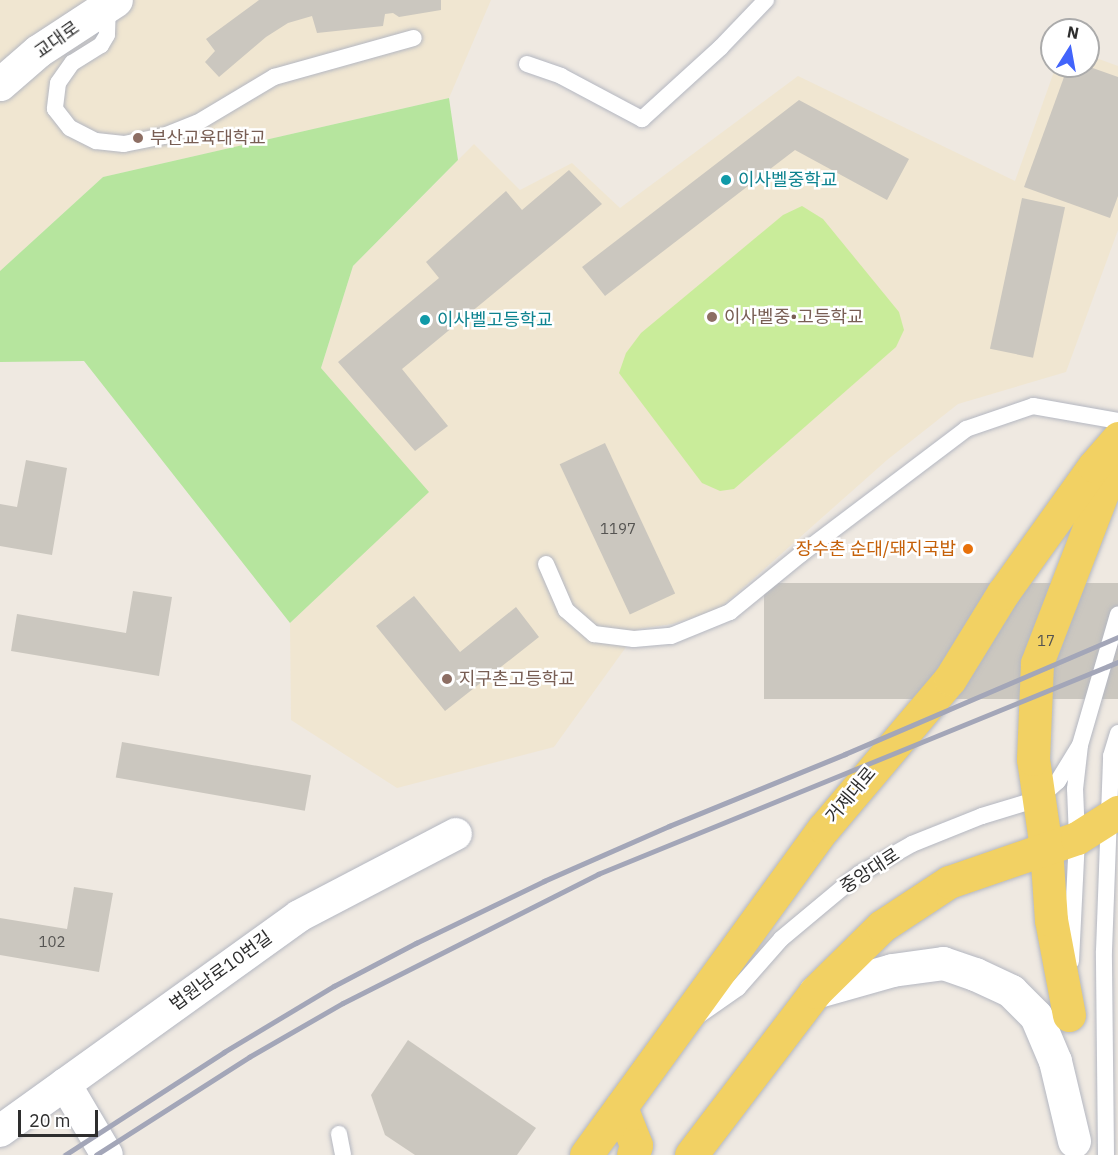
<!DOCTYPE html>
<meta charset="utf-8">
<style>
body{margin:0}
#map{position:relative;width:1118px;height:1155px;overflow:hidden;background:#efe9e1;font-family:"IBM Plex Sans","Noto Sans KR",sans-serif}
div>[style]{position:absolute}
.education>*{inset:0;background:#f0e6d1}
.green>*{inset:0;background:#b6e59e}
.pitch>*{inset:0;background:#c9ec9a}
.building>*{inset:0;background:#cbc7bf;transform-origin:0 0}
.roads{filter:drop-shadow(0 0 2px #b4b7c1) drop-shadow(0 0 2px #b4b7c1)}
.lane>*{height:16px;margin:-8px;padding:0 8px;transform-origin:8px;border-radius:8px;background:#fff}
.street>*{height:32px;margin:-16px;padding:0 16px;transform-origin:16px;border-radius:16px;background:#fff}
.secondary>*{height:33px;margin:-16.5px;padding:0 16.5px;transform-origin:16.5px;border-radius:16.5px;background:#fff}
.primary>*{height:33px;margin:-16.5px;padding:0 16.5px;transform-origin:16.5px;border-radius:16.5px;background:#f2d163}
.rail>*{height:4.5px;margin:-2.25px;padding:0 2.25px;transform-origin:2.25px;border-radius:2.25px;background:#a3a6b8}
.dots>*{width:16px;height:16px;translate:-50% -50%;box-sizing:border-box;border:3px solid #fff;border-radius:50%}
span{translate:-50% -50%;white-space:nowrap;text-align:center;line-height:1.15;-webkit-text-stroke:5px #fff;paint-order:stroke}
.number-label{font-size:15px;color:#555452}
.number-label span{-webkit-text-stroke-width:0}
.street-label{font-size:18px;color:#2e2e2e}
.education-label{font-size:18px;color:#785e54}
.left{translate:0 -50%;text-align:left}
.culture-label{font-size:18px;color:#0d838f}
.food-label{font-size:18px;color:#c56008}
.right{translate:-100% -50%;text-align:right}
.north{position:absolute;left:1040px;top:18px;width:60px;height:60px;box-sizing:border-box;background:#fff;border:2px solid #ababab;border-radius:50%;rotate:11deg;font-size:16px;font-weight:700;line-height:24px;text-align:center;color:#2e2e2e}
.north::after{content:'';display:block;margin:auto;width:21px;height:27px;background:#4264fb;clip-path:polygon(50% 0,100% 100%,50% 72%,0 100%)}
.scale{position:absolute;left:18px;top:1110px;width:80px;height:27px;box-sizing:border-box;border:3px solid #2e2e2e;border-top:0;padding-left:8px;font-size:18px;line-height:21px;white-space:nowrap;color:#2e2e2e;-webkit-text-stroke:4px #fff;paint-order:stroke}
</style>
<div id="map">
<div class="education">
<i style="clip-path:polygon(0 0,491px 0,449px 98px,103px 177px,0 271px)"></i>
<i style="clip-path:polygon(1088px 55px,1118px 66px,1118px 230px,1066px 372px,958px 404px,887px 460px,718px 610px,672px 624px,639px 629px,554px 747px,397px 788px,291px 720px,290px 623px,428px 492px,321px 368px,353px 266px,474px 144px,520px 190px,572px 163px,620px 208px,798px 76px,1015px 181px,1056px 66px,1088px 66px)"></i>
</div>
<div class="green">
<i style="clip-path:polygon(449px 98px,458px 160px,353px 266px,321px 368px,429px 492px,290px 623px,84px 361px,0 362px,0 271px,103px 177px)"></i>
</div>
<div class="pitch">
<i style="clip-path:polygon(802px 206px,823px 219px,899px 312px,904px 330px,896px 347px,734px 489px,720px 491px,702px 483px,619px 373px,626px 353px,641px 333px,783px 215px)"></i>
</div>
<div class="building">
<i style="clip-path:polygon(259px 0,441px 0,441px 10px,399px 17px,393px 13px,385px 14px,383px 26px,317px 33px,312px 16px,288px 23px,266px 37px,219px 77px,205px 62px,215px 51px,206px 39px)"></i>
<i style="clip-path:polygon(1068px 66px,1087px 66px,1118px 77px,1118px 196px,1110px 218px,1024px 187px)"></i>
<i style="clip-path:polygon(799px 100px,909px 159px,887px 200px,795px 150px,605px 296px,582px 267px)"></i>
<i style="clip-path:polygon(569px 170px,602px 204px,402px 369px,448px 426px,415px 451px,338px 362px,439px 278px,426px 262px,506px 191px,522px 210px)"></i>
<i style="left:1022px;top:198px;width:44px;height:154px;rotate:12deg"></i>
<i style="left:605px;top:443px;width:166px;height:50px;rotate:65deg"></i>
<i style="clip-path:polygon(26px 460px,67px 468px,52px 555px,0 546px,0 504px,17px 507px)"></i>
<i style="left:1118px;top:583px;width:116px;height:354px;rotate:90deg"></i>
<i style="clip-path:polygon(133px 591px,172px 597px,159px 676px,11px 651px,17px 614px,126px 633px)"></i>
<i style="clip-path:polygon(414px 596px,460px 652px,516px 607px,539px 637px,445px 711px,376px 626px)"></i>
<i style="left:122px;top:742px;width:192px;height:36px;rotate:10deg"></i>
<i style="clip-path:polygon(74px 887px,113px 893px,99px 972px,0 955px,0 918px,67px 929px)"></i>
<i style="clip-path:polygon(408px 1040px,536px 1128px,517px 1155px,415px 1155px,385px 1135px,371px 1095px)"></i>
</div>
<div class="roads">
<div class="lane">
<i style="left:108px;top:5px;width:30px;rotate:92deg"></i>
<i style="left:107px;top:35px;width:12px;rotate:121deg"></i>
<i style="left:101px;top:45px;width:34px;rotate:148deg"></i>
<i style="left:72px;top:63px;width:24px;rotate:125deg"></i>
<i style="left:58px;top:83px;width:26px;rotate:97deg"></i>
<i style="left:55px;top:109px;width:24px;rotate:52deg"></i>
<i style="left:70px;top:128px;width:29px;rotate:27deg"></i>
<i style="left:96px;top:141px;width:28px;rotate:6deg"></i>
<i style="left:124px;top:144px;width:41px;rotate:-11.3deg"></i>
<i style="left:164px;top:136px;width:35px;rotate:-22deg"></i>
<i style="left:197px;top:123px;width:90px;rotate:-30.9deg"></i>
<i style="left:274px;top:77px;width:145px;rotate:-15.6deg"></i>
<i style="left:527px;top:64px;width:36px;rotate:19deg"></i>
<i style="left:561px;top:76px;width:92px;rotate:28deg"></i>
<i style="left:642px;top:119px;width:107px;rotate:-42.3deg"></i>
<i style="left:721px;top:47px;width:65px;rotate:-46.2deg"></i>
<i style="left:546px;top:564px;width:50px;rotate:66.5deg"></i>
<i style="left:566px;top:610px;width:37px;rotate:41deg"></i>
<i style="left:594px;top:634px;width:40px;rotate:7.1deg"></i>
<i style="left:634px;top:639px;width:37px;rotate:-5deg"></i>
<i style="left:671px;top:636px;width:64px;rotate:-22.1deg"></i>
<i style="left:730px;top:612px;width:92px;rotate:-39.2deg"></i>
<i style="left:801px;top:554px;width:207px;rotate:-37.1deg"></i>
<i style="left:966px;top:429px;width:71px;rotate:-18.9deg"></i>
<i style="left:1033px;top:406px;width:86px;rotate:10deg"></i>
<i style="left:1071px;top:961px;width:123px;rotate:-87.2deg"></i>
<i style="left:1077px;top:838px;width:49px;rotate:-92.3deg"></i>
<i style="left:1075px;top:789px;width:44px;rotate:-83.5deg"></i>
<i style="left:1080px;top:745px;width:136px;rotate:-73.8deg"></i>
<i style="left:698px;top:1016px;width:49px;rotate:-35deg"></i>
<i style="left:738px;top:988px;width:65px;rotate:-48.7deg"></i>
<i style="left:781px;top:939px;width:102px;rotate:-39.8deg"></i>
<i style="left:859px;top:874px;width:61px;rotate:-29.5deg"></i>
<i style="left:912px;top:844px;width:75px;rotate:-21.8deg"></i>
<i style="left:982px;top:816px;width:59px;rotate:-16.9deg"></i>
<i style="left:1038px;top:799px;width:27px;rotate:-42deg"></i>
<i style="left:1058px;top:781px;width:42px;rotate:-58.6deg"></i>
<i style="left:339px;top:1134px;width:21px;rotate:79deg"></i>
<i style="left:1106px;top:1155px;width:204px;rotate:-90.6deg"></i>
<i style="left:1104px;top:951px;width:195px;rotate:-87.9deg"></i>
<i style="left:1111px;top:756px;width:24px;rotate:-73deg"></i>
</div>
<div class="street">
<i style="left:65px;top:1084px;width:82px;rotate:59.4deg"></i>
<i style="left:0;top:1131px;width:368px;rotate:-35.7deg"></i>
<i style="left:299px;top:916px;width:177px;rotate:-27.6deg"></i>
</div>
<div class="secondary">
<i style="left:0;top:84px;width:50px;rotate:-41deg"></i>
<i style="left:38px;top:51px;width:93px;rotate:-33.2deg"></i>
<i style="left:815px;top:992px;width:80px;rotate:-15.9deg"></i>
<i style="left:892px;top:970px;width:51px;rotate:-7.8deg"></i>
<i style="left:943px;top:963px;width:34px;rotate:19deg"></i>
<i style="left:975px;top:974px;width:40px;rotate:25deg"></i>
<i style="left:1011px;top:991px;width:35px;rotate:45deg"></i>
<i style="left:1036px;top:1016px;width:49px;rotate:67.1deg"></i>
<i style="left:1055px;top:1061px;width:82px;rotate:76.6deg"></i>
</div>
<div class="primary">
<i style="left:1069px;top:1015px;width:97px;rotate:-100.7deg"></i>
<i style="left:1051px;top:920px;width:72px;rotate:-94deg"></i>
<i style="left:1046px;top:848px;width:90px;rotate:-98.3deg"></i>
<i style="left:1033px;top:759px;width:96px;rotate:-87.6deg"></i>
<i style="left:1037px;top:663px;width:215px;rotate:-69deg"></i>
<i style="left:621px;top:1107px;width:41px;rotate:68.5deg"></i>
<i style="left:636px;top:1145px;width:10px;rotate:107deg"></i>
<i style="left:586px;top:1155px;width:404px;rotate:-54deg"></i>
<i style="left:824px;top:828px;width:195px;rotate:-49.8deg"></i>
<i style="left:950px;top:679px;width:101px;rotate:-58.4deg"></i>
<i style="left:1003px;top:593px;width:156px;rotate:-54.4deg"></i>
<i style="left:1094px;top:466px;width:37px;rotate:-49deg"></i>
<i style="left:691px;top:1155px;width:205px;rotate:-52.7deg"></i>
<i style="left:815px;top:992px;width:94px;rotate:-44.6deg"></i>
<i style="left:882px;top:926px;width:80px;rotate:-33.3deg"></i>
<i style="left:949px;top:882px;width:135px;rotate:-19deg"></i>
<i style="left:1077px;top:838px;width:49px;rotate:-32.4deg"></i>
</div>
</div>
<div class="rail">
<i style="left:65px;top:1155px;width:189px;rotate:-32.9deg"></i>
<i style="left:224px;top:1052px;width:128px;rotate:-31deg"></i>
<i style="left:334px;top:986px;width:93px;rotate:-27.7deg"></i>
<i style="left:416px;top:943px;width:142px;rotate:-25.8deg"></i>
<i style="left:544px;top:881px;width:137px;rotate:-23.7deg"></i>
<i style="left:669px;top:826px;width:190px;rotate:-22.2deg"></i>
<i style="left:845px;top:754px;width:297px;rotate:-23.2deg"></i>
<i style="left:96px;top:1155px;width:182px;rotate:-32.6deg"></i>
<i style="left:249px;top:1057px;width:108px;rotate:-29.9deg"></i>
<i style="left:343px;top:1003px;width:286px;rotate:-26.8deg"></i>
<i style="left:598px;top:874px;width:562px;rotate:-22.18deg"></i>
</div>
<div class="dots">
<i style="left:138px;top:138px;background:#8d6e63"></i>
<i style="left:726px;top:180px;background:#0f9aa8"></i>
<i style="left:712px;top:317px;background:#8d6e63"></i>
<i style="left:425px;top:320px;background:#0f9aa8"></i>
<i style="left:968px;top:549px;background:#e8710a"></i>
<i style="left:447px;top:679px;background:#8d6e63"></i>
</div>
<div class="number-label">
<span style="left:618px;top:529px">1197</span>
<span style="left:1046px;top:641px">17</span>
<span style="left:52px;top:942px">102</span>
</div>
<div class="street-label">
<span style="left:57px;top:40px;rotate:-35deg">교대로</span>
<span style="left:851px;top:795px;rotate:-50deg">거제대로</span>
<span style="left:870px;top:871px;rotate:-33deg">중앙대로</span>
<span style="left:221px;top:971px;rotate:-36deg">법원남로10번길</span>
</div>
<div class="education-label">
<span class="left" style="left:150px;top:138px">부산교육대학교</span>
<span class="left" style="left:724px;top:317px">이사벨중•고등학교</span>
<span class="left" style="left:459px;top:679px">지구촌고등학교</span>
</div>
<div class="culture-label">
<span class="left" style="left:738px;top:180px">이사벨중학교</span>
<span class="left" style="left:437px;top:320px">이사벨고등학교</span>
</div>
<div class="food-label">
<span class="right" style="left:956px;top:549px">장수촌 순대/돼지국밥</span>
</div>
<div class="north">N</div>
<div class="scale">20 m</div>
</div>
